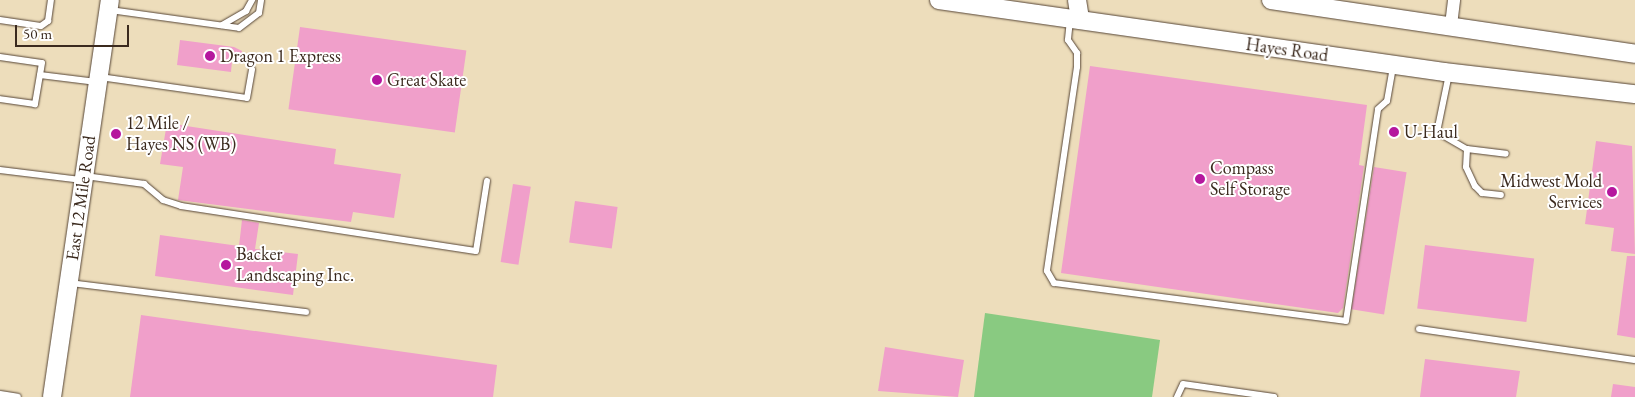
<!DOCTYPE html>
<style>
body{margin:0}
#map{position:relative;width:1635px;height:397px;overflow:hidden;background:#edddbb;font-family:"EB Garamond",serif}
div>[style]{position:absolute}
.green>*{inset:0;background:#89ca81}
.building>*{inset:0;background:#f09fca;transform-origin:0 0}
.roads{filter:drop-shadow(0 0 1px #564536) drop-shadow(0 0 1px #564536)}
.lane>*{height:6px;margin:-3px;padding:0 3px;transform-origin:3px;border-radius:3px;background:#fff}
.street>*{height:12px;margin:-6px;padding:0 6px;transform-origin:6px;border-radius:6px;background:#fff}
.secondary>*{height:18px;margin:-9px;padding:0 9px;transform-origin:9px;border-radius:9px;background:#fff}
.dots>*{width:14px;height:14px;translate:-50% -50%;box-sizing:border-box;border:2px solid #fff;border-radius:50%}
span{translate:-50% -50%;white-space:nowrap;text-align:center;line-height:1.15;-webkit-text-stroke:4px #fff;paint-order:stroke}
.street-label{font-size:18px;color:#3b2a1e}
.poi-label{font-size:18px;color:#3b2a1e}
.left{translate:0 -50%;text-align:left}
.right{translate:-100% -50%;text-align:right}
.scale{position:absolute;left:15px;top:25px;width:114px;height:22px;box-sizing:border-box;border:2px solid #3b2a1e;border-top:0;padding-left:6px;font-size:15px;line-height:18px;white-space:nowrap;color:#3b2a1e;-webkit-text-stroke:4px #fff;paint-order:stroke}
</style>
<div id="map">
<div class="green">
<i style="clip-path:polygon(985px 313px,1160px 340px,1152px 397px,974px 397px)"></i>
</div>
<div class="building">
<i style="left:300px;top:27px;width:168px;height:83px;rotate:8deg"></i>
<i style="clip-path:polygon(180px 40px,234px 47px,242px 51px,240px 63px,232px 61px,231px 72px,177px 65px)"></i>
<i style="clip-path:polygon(1090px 66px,1367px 105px,1359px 165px,1364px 166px,1343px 308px,1338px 313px,1061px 273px)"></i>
<i style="clip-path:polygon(167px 123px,336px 149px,334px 164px,401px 174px,394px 218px,353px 212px,351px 222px,178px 200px,183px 167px,160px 164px)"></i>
<i style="clip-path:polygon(1596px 141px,1632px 146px,1635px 254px,1611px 251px,1614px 228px,1585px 224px)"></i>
<i style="left:1374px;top:167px;width:33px;height:144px;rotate:9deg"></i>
<i style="left:513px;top:184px;width:18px;height:79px;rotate:9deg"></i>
<i style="left:575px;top:201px;width:43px;height:42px;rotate:8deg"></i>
<i style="clip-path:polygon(242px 220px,259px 223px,255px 249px,298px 254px,293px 295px,155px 276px,160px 235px,239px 246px)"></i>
<i style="left:1425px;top:245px;width:110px;height:64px;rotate:7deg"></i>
<i style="clip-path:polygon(1627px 256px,1635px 256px,1635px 338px,1617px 335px)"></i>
<i style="clip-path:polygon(141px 315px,497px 365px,493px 397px,130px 397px)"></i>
<i style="clip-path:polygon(885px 347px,964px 360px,958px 397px,878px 391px)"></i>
<i style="clip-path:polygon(1425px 359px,1520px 371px,1516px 397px,1420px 397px)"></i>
<i style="clip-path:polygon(1613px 384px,1635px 387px,1635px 397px,1611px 397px)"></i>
</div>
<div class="roads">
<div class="lane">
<i style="left:110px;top:10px;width:130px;rotate:7.9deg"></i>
<i style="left:239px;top:28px;width:25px;rotate:-37deg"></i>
<i style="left:259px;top:13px;width:13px;rotate:-81deg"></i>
<i style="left:0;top:20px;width:41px;rotate:8.3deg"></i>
<i style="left:41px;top:26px;width:9px;rotate:-36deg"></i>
<i style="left:48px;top:21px;width:21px;rotate:-82deg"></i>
<i style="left:1070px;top:20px;width:20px;rotate:96deg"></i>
<i style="left:1068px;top:40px;width:16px;rotate:55deg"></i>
<i style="left:1077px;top:53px;width:14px;rotate:90deg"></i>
<i style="left:1077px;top:67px;width:206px;rotate:98.4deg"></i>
<i style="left:1047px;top:271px;width:14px;rotate:60deg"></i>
<i style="left:1054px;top:283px;width:294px;rotate:7.4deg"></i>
<i style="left:1346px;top:321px;width:214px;rotate:-81.4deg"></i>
<i style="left:1378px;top:109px;width:12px;rotate:-42deg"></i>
<i style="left:1387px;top:101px;width:35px;rotate:-80deg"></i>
<i style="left:222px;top:25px;width:28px;rotate:-30deg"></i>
<i style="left:246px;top:11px;width:13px;rotate:-61deg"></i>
<i style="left:0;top:57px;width:42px;rotate:8.1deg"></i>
<i style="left:42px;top:63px;width:42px;rotate:99.7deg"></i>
<i style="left:35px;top:104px;width:35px;rotate:-172deg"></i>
<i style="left:1449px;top:74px;width:59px;rotate:101.7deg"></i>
<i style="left:1437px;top:132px;width:34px;rotate:30deg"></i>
<i style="left:1467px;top:149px;width:18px;rotate:93deg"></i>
<i style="left:1466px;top:167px;width:21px;rotate:65deg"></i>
<i style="left:1475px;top:186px;width:10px;rotate:45deg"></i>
<i style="left:1482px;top:193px;width:19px;rotate:6deg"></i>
<i style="left:40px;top:75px;width:57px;rotate:7deg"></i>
<i style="left:100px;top:77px;width:148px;rotate:8.1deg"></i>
<i style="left:247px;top:98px;width:29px;rotate:-80deg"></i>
<i style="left:1467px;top:149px;width:39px;rotate:7deg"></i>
<i style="left:0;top:170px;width:83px;rotate:7deg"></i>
<i style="left:85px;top:176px;width:60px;rotate:7.7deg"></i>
<i style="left:144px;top:184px;width:25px;rotate:40deg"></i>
<i style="left:163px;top:200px;width:19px;rotate:18deg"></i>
<i style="left:181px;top:206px;width:298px;rotate:8.7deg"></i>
<i style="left:476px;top:251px;width:71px;rotate:-81.1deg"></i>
<i style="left:70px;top:283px;width:238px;rotate:7deg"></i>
<i style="left:1419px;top:329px;width:218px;rotate:8.2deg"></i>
<i style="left:0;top:394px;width:18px;rotate:9deg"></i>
<i style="left:1177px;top:397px;width:14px;rotate:-65deg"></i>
<i style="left:1183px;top:384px;width:92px;rotate:8.1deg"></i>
</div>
<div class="street">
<i style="left:1451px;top:25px;width:25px;rotate:-83deg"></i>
</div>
<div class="secondary">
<i style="left:939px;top:0;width:510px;rotate:8.11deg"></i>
<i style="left:1444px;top:72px;width:192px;rotate:6.6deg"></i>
<i style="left:1077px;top:0;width:20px;rotate:81deg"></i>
<i style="left:1271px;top:0;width:368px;rotate:8.4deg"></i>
<i style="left:52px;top:397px;width:401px;rotate:-81.7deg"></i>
</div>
</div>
<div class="dots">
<i style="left:210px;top:56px;background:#b5179e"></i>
<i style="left:377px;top:80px;background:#b5179e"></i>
<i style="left:1394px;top:132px;background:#b5179e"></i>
<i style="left:116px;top:134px;background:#b5179e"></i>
<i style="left:1200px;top:179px;background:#b5179e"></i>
<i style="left:1612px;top:192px;background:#b5179e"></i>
<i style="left:226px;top:265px;background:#b5179e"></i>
</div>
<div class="street-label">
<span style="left:1287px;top:50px;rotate:8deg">Hayes Road</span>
<span style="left:81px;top:198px;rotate:-82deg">East 12 Mile Road</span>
</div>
<div class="poi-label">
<span class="left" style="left:220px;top:56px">Dragon 1 Express</span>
<span class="left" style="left:387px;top:80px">Great Skate</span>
<span class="left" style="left:126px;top:134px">12 Mile /<br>Hayes NS (WB)</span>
<span class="left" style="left:1404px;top:132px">U-Haul</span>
<span class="left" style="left:1210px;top:179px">Compass<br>Self Storage</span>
<span class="right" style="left:1602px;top:192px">Midwest Mold<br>Services</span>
<span class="left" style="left:236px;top:265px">Backer<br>Landscaping Inc.</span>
</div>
<div class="scale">50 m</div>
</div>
